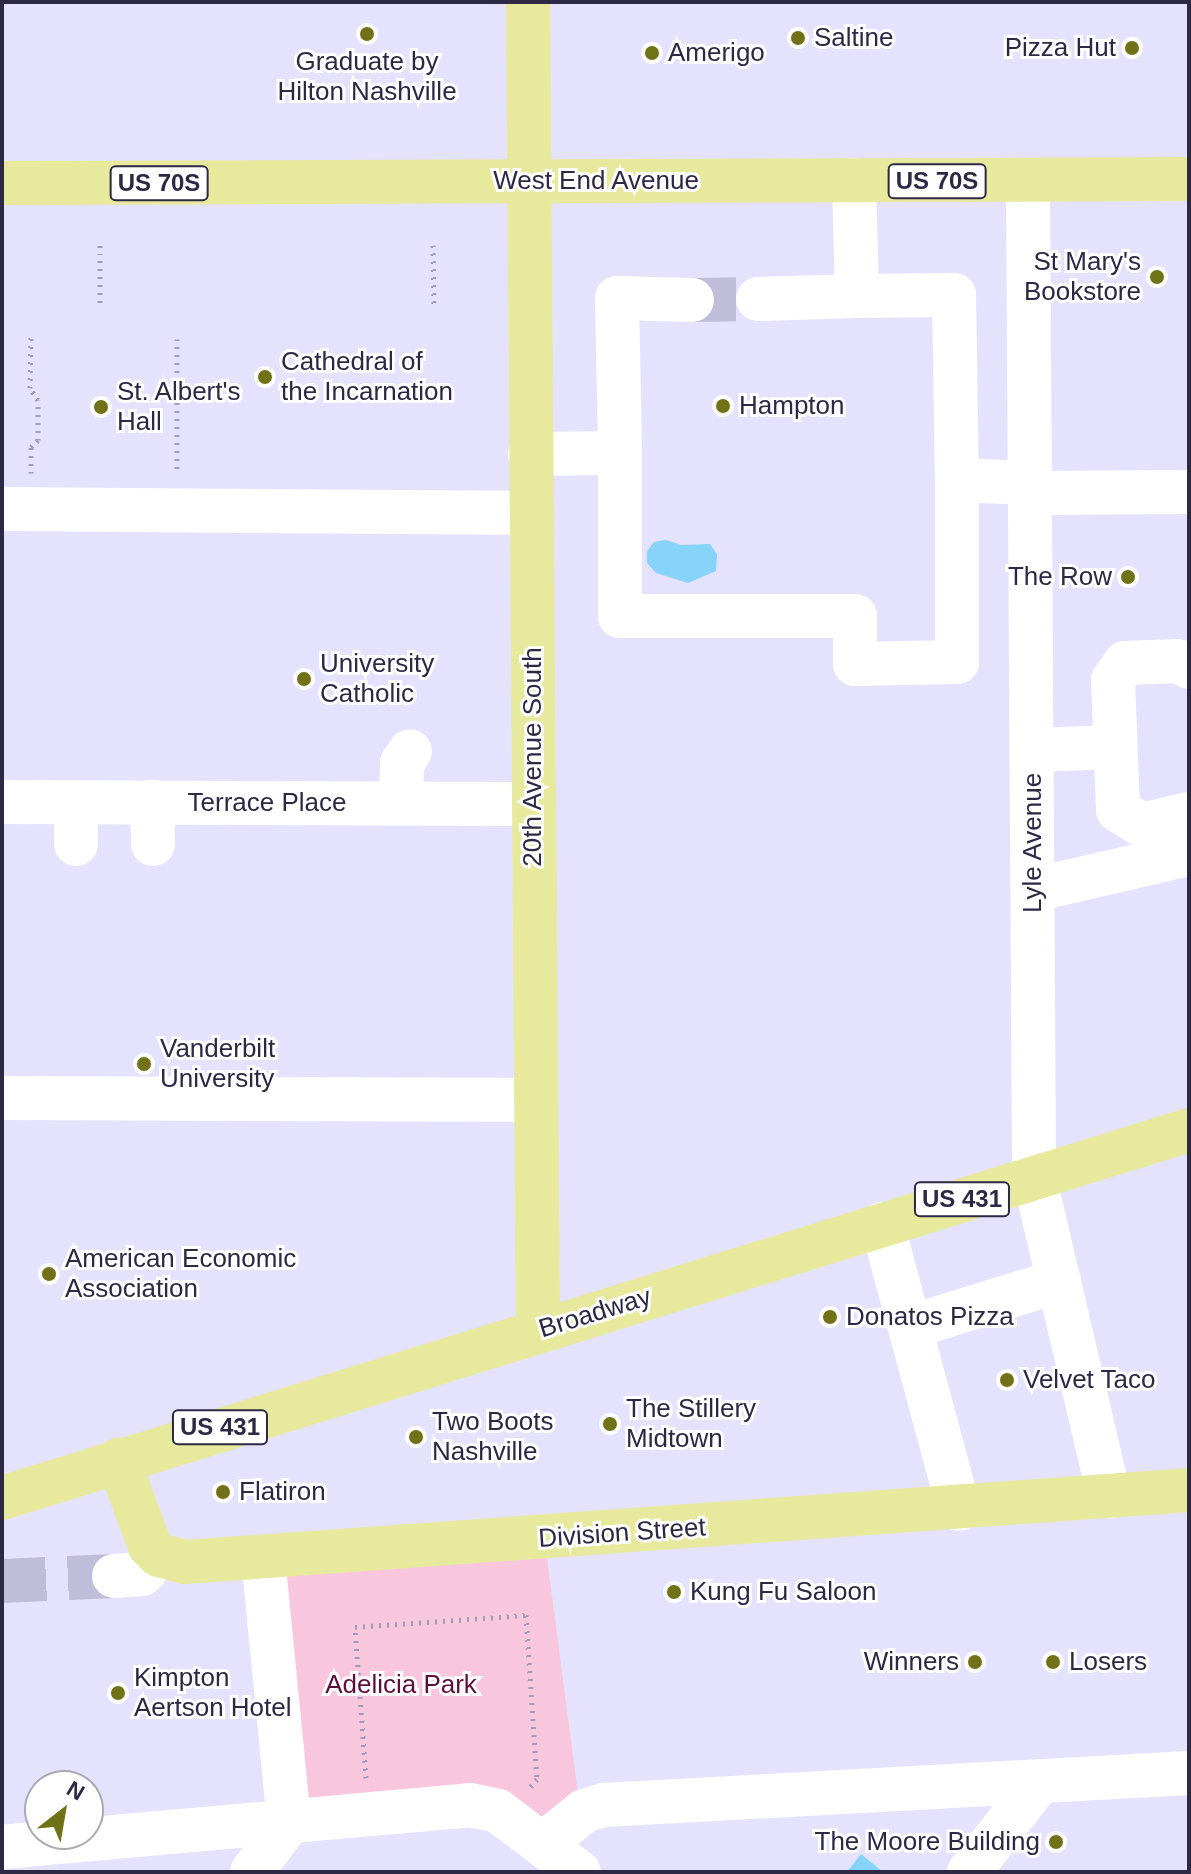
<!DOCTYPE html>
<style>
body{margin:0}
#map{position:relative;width:1191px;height:1874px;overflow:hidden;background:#e5e2fe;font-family:Helvetica,sans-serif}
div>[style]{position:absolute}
.green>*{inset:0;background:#f9c7dd}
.water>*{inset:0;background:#88d3f9}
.minor-tunnel>*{height:44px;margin-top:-22px;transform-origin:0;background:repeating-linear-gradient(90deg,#c0bdd9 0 44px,transparent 0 66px)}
.path>*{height:5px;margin-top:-2.5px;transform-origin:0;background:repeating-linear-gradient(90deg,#a09cb8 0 2px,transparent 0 8px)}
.minor>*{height:44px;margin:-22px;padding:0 22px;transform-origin:22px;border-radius:22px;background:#fff}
.major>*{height:44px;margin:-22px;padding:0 22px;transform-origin:22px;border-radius:22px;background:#e7e99c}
.dots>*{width:22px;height:22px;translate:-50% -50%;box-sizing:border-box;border:4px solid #fff;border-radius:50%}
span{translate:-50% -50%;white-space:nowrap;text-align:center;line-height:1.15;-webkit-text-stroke:6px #fff;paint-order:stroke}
.shield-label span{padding:2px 6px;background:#fff;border:2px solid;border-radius:6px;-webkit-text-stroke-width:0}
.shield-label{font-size:24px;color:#2d2844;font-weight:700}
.poi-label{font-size:26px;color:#2d2844}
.left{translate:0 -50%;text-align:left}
.right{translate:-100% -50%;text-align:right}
.street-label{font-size:26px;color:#2d2844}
.park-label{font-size:26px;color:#5e0e3c}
.frame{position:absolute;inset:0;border:4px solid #2d2844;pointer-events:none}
.north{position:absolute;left:24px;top:1770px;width:80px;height:80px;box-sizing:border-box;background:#fff;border:2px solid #aba9b4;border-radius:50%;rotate:31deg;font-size:22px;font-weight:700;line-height:32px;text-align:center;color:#2d2844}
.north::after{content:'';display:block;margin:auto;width:28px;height:36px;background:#6f7217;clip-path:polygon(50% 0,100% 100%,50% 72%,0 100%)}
</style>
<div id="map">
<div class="green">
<i style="clip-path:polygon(547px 1558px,579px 1801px,550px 1838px,459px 1793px,289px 1822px,265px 1576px)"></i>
</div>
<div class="water">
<i style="clip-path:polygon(666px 540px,681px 545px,710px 544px,717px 554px,716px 571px,688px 583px,656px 573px,647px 563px,647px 551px,654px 542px)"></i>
<i style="clip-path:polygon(861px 1854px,883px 1872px,847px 1872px)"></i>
</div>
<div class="minor-tunnel">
<i style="left:692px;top:300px;width:66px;rotate:-0.9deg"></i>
<i style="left:2px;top:1581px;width:112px;rotate:-2.6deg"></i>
</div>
<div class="path">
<i style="left:100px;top:245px;width:61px;rotate:90deg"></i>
<i style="left:433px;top:245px;width:61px;rotate:89.1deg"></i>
<i style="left:177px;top:339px;width:134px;rotate:90deg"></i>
<i style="left:31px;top:473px;width:26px;rotate:-90deg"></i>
<i style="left:31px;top:447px;width:10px;rotate:-45deg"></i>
<i style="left:38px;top:440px;width:40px;rotate:-90deg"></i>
<i style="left:38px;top:400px;width:14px;rotate:-124deg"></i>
<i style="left:30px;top:388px;width:53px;rotate:-88.9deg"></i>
<i style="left:366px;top:1778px;width:151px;rotate:-94.2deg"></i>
<i style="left:355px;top:1627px;width:171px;rotate:-4deg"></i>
<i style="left:526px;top:1615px;width:164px;rotate:86.2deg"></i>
<i style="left:537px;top:1779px;width:11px;rotate:131deg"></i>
</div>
<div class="minor">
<i style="left:854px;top:180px;width:116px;rotate:88.5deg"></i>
<i style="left:857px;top:296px;width:97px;rotate:-0.6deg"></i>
<i style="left:954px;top:295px;width:185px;rotate:89.1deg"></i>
<i style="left:957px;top:480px;width:75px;rotate:2.3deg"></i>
<i style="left:1028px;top:181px;width:995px;rotate:89.65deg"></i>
<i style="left:1034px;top:1176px;width:329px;rotate:76.8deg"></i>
<i style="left:758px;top:299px;width:99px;rotate:-1.7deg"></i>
<i style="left:620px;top:453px;width:163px;rotate:90deg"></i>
<i style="left:620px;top:616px;width:235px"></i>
<i style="left:855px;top:616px;width:48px;rotate:90deg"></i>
<i style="left:855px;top:664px;width:102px;rotate:-1.1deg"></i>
<i style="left:957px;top:662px;width:182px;rotate:-90deg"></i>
<i style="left:530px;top:454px;width:90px;rotate:-0.6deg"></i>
<i style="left:620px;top:453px;width:155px;rotate:-91.1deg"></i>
<i style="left:617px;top:298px;width:75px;rotate:1.5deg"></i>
<i style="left:1032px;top:493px;width:157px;rotate:-0.4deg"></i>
<i style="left:2px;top:509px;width:529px;rotate:0.43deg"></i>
<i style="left:1189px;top:667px;width:13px;rotate:-153deg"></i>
<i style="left:1177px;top:661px;width:52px;rotate:177.8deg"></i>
<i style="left:1125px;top:663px;width:21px;rotate:125deg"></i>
<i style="left:1113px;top:680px;width:130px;rotate:87.8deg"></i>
<i style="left:1118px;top:810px;width:28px;rotate:32deg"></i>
<i style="left:1142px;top:825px;width:48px;rotate:-13.2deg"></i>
<i style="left:1033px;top:750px;width:82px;rotate:-2.1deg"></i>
<i style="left:2px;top:802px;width:531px;rotate:0.22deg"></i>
<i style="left:76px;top:802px;width:42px;rotate:90deg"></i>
<i style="left:152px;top:802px;width:42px;rotate:88.6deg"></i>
<i style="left:401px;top:803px;width:40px;rotate:-88.6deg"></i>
<i style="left:402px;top:763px;width:14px;rotate:-56deg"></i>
<i style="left:1033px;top:890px;width:160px;rotate:-13deg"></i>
<i style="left:2px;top:1098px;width:534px;rotate:0.21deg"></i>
<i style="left:882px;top:1224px;width:295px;rotate:74.9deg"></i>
<i style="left:910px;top:1327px;width:156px;rotate:-17.2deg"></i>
<i style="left:114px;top:1576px;width:28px;rotate:-4deg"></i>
<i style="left:142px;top:1574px;width:25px;rotate:-48deg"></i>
<i style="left:543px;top:1844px;width:53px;rotate:-38.8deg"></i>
<i style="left:584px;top:1811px;width:21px;rotate:-17deg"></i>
<i style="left:604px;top:1805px;width:586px;rotate:-3.13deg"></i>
<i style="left:2px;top:1847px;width:470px;rotate:-5.1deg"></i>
<i style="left:470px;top:1805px;width:29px;rotate:12deg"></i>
<i style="left:498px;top:1811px;width:101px;rotate:37deg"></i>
<i style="left:252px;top:1872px;width:62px;rotate:-53.5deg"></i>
<i style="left:289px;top:1822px;width:266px;rotate:-95.6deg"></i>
<i style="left:969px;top:1872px;width:115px;rotate:-52deg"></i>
</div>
<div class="major">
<i style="left:528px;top:2px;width:1329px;rotate:89.57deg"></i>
<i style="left:2px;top:183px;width:1187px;rotate:-0.19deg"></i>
<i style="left:118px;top:1460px;width:92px;rotate:69.6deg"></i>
<i style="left:150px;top:1546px;width:13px;rotate:45deg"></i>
<i style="left:159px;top:1555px;width:27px;rotate:15deg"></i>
<i style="left:185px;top:1562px;width:1007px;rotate:-4.1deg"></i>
<i style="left:2px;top:1498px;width:1243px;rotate:-17.22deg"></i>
</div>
<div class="dots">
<i style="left:367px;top:34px;background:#6f7217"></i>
<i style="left:798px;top:38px;background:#6f7217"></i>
<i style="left:1132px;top:48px;background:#6f7217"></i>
<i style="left:652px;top:53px;background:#6f7217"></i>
<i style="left:1157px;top:277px;background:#6f7217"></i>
<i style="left:265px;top:377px;background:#6f7217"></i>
<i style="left:723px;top:406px;background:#6f7217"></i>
<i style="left:101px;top:407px;background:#6f7217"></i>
<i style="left:1128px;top:577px;background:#6f7217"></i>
<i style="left:304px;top:679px;background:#6f7217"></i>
<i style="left:144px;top:1064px;background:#6f7217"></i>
<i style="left:49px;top:1274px;background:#6f7217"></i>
<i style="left:830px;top:1317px;background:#6f7217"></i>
<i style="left:1007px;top:1380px;background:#6f7217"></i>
<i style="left:610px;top:1424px;background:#6f7217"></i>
<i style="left:416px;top:1437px;background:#6f7217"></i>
<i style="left:223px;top:1492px;background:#6f7217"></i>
<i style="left:674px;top:1592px;background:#6f7217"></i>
<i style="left:975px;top:1662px;background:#6f7217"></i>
<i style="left:1053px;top:1662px;background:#6f7217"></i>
<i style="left:118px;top:1693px;background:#6f7217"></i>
<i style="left:1056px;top:1842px;background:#6f7217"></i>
</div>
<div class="shield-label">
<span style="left:937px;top:181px">US 70S</span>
<span style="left:159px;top:183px">US 70S</span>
<span style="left:962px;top:1199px">US 431</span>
<span style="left:220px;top:1427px">US 431</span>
</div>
<div class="poi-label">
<span class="left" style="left:814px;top:38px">Saltine</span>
<span class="right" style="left:1116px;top:48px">Pizza Hut</span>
<span class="left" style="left:668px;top:53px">Amerigo</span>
<span style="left:367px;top:77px">Graduate by<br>Hilton Nashville</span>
<span class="right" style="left:1141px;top:277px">St Mary's<br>Bookstore</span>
<span class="left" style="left:281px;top:377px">Cathedral of<br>the Incarnation</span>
<span class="left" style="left:117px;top:407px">St. Albert's<br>Hall</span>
<span class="left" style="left:739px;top:406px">Hampton</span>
<span class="right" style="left:1112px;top:577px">The Row</span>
<span class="left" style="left:320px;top:679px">University<br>Catholic</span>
<span class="left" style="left:160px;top:1064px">Vanderbilt<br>University</span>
<span class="left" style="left:65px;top:1274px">American Economic<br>Association</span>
<span class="left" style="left:846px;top:1317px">Donatos Pizza</span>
<span class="left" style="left:1023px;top:1380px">Velvet Taco</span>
<span class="left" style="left:626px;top:1424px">The Stillery<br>Midtown</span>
<span class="left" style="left:432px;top:1437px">Two Boots<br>Nashville</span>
<span class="left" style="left:239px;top:1492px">Flatiron</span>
<span class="left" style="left:690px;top:1592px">Kung Fu Saloon</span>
<span class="right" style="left:959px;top:1662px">Winners</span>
<span class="left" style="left:1069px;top:1662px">Losers</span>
<span class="left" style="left:134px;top:1693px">Kimpton<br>Aertson Hotel</span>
<span class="right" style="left:1040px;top:1842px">The Moore Building</span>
</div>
<div class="street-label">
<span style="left:596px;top:181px">West End Avenue</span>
<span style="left:533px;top:757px;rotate:-90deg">20th Avenue South</span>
<span style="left:267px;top:803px">Terrace Place</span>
<span style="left:1033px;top:843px;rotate:-90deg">Lyle Avenue</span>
<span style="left:595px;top:1313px;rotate:-17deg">Broadway</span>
<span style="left:622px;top:1533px;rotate:-4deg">Division Street</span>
</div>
<div class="park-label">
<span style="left:401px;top:1685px">Adelicia Park</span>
</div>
<div class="frame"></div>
<div class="north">N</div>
</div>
